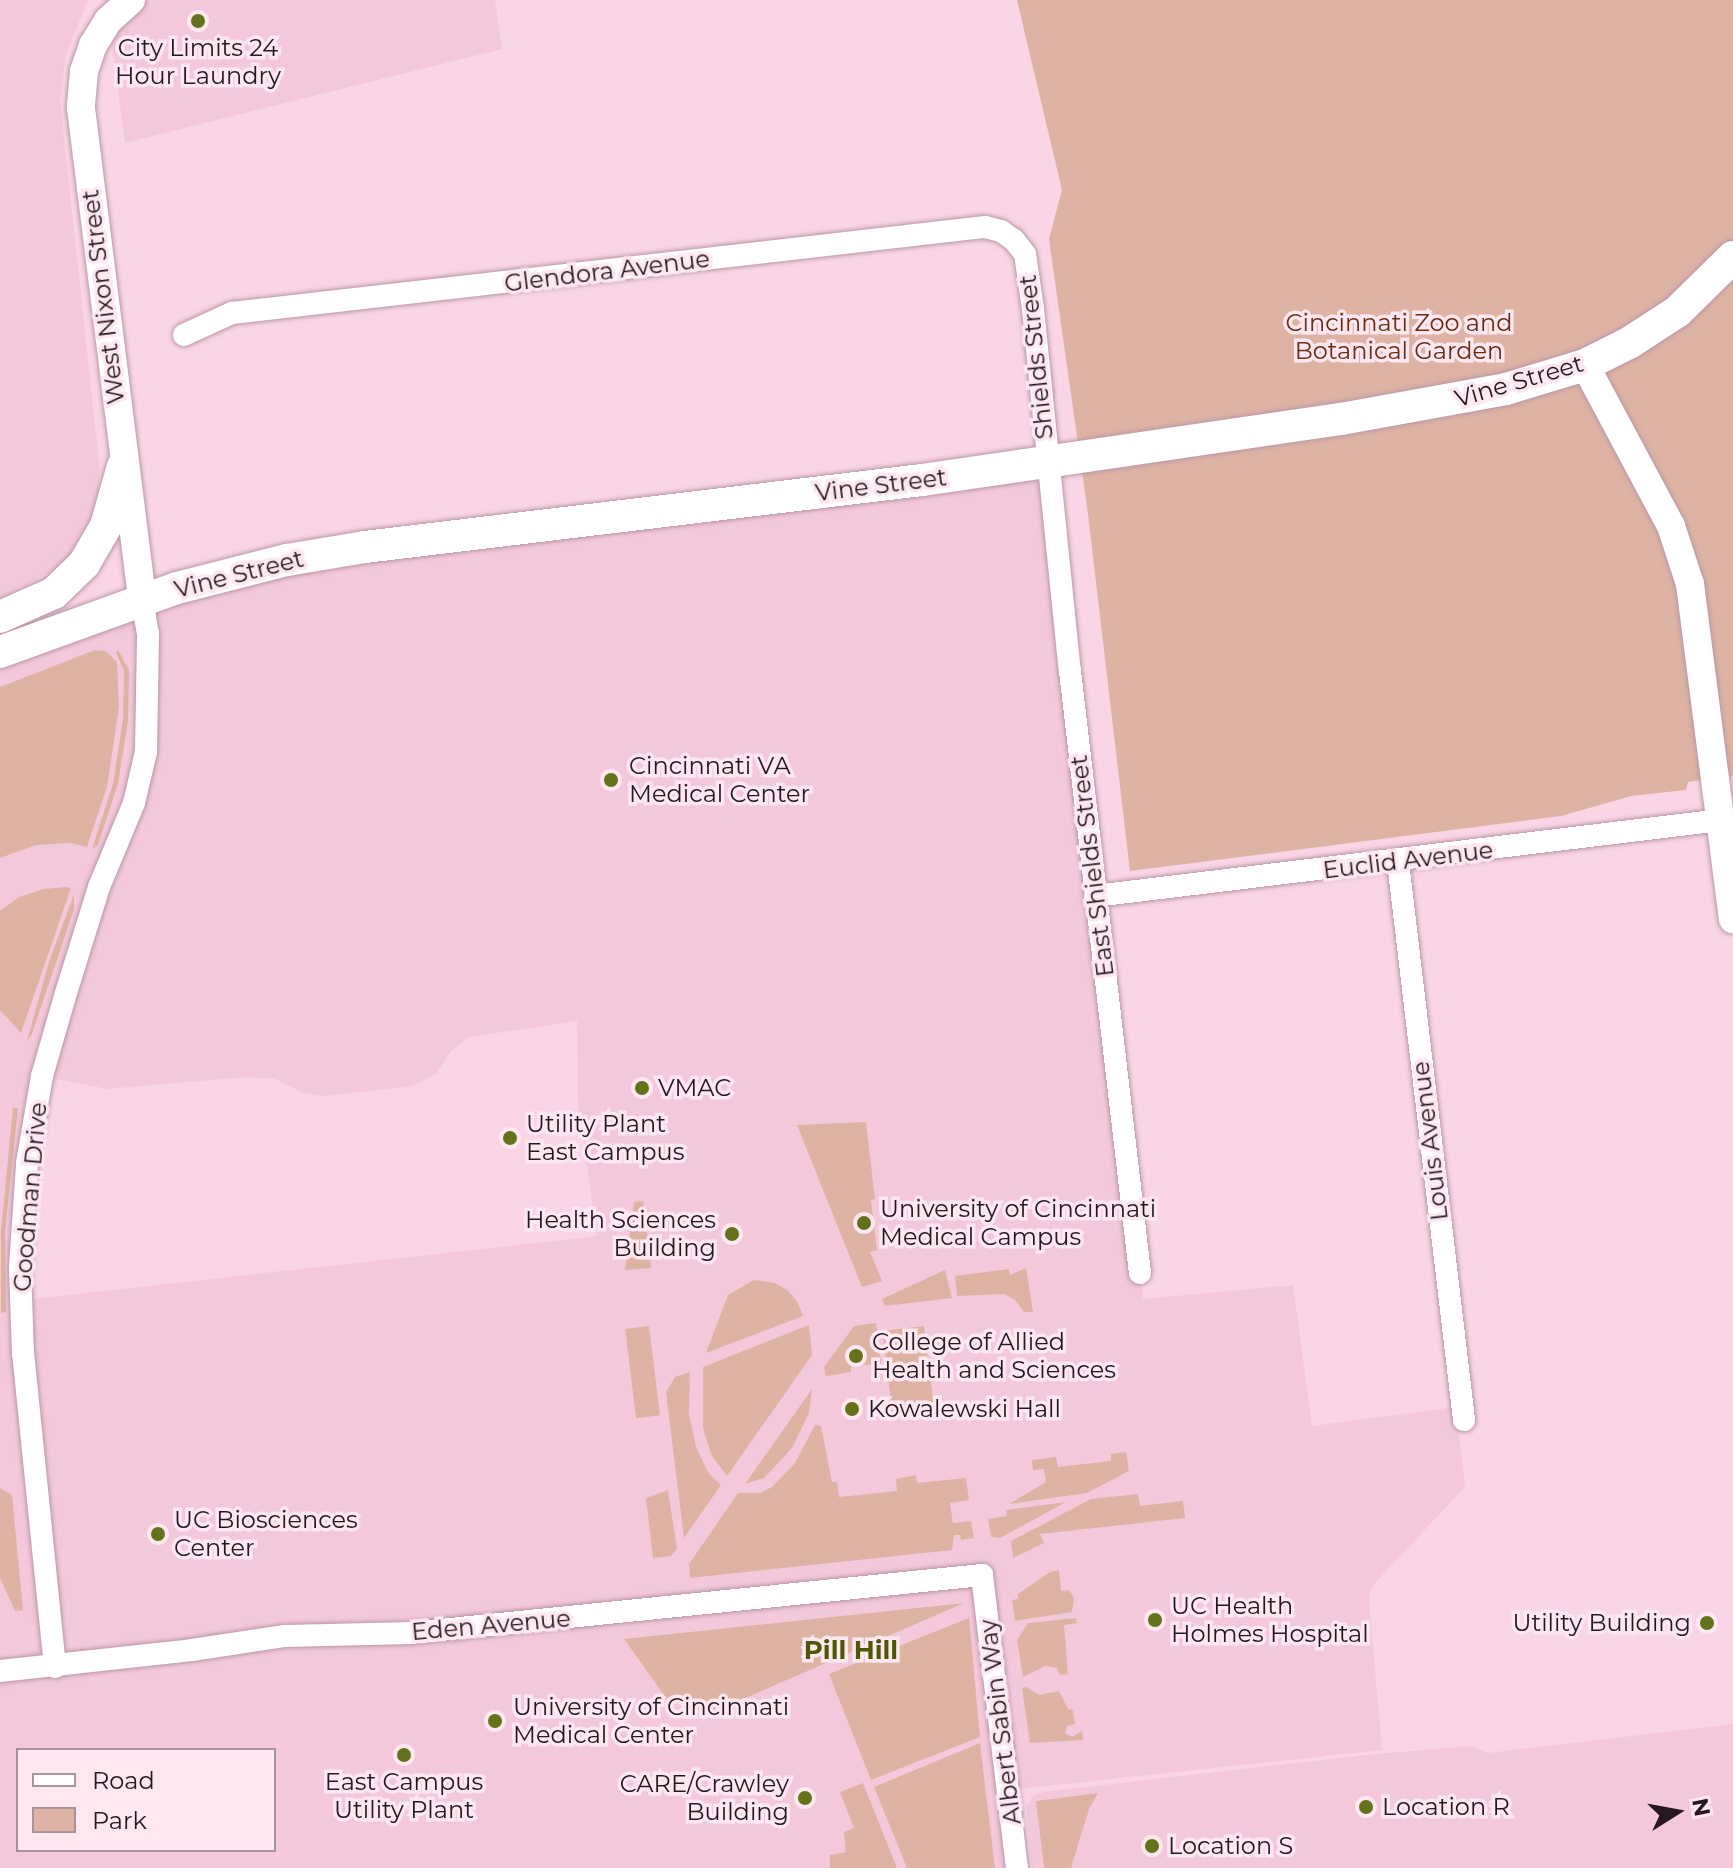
<!DOCTYPE html>
<style>
body{margin:0}
#map{position:relative;width:1733px;height:1868px;overflow:hidden;background:#fad5e5;font-family:Montserrat,sans-serif}
div>[style]{position:absolute}
.built>*{inset:0;background:#f4c8db}
.green>*{inset:0;background:#deb3a3;transform-origin:0 0}
.roads{filter:drop-shadow(0 0 2px #ba97a7) drop-shadow(0 0 2px #ba97a7)}
.minor>*{height:22px;margin:-11px;padding:0 11px;transform-origin:11px;border-radius:11px;background:#fff}
.tertiary>*{height:28px;margin:-14px;padding:0 14px;transform-origin:14px;border-radius:14px;background:#fff}
.secondary>*{height:32px;margin:-16px;padding:0 16px;transform-origin:16px;border-radius:16px;background:#fff}
.dots>*{width:22px;height:22px;translate:-50% -50%;box-sizing:border-box;border:4px solid #fde7f1;border-radius:50%}
span{translate:-50% -50%;white-space:nowrap;text-align:center;line-height:1.15;-webkit-text-stroke:7px #fde7f1;paint-order:stroke}
.poi-label{font-size:24px;color:#25181e}
.left{translate:0 -50%;text-align:left}
.right{translate:-100% -50%;text-align:right}
.street-label{font-size:24px;color:#25181e}
.park-label{font-size:24px;color:#6c2c11}
.neighbourhood-label{font-size:26px;color:#4d5701;font-weight:700}
.legend{position:absolute;left:16px;top:1748px;width:260px;height:104px;box-sizing:border-box;background:#fde7f1;border:2px solid #a7949d;margin:0;padding:10px 14px;list-style:none;font-size:24px;color:#25181e}
.legend li{display:flex;align-items:center;gap:16px;height:40px}
.legend b{width:40px;border:2px solid #a7949d}
.north{position:absolute;left:1637px;top:1772px;width:80px;height:80px;-webkit-text-stroke:6px #fde7f1;paint-order:stroke;rotate:79deg;font-size:22px;font-weight:700;line-height:32px;text-align:center;color:#25181e}
.north::after{content:'';display:block;margin:auto;width:28px;height:36px;background:#25181e;clip-path:polygon(50% 0,100% 100%,50% 72%,0 100%)}
</style>
<div id="map">
<div class="built">
<i style="clip-path:polygon(0 0,88px 0,66px 55px,60px 100px,100px 472px,95px 512px,81px 543px,62px 565px,0 599px)"></i>
<i style="clip-path:polygon(106px 0,495px 0,502px 49px,125px 143px)"></i>
<i style="clip-path:polygon(evenodd,1047px 460px,1143px 1299px,1293px 1285px,1312px 1426px,1456px 1407px,1465px 1487px,1372px 1586px,1369px 1600px,1382px 1750px,1008px 1790px,1017px 1868px,0 1868px,0 652px,177px 588px,1047px 460px,577px 1021px,578px 1103px,597px 1236px,21px 1300px,42px 1076px,107px 1089px,246px 1077px,275px 1079px,303px 1093px,325px 1096px,413px 1086px,437px 1073px,451px 1051px,469px 1037px,577px 1021px,1047px 460px,18px 1750px,274px 1750px,274px 1850px,18px 1850px,18px 1750px)"></i>
<i style="clip-path:polygon(1733px 1724px,1733px 1868px,1032px 1868px,1026px 1806px,1034px 1795px,1043px 1792px,1365px 1755px,1470px 1746px,1488px 1753px)"></i>
</div>
<div class="green">
<i style="clip-path:polygon(1017px 0,1733px 0,1733px 776px,1688px 782px,1686px 790px,1631px 796px,1561px 816px,1130px 871px,1088px 514px,1049px 239px,1062px 190px)"></i>
<i style="clip-path:polygon(95px 650px,106px 651px,117px 662px,119px 707px,107px 787px,87px 847px,70px 843px,36px 845px,0 858px,0 687px)"></i>
<i style="clip-path:polygon(118px 650px,129px 670px,128px 720px,118px 784px,98px 845px,92px 849px,113px 784px,123px 719px,124px 671px,116px 653px)"></i>
<i style="clip-path:polygon(67px 887px,71px 888px,21px 1033px,0 1010px,0 911px,19px 897px,44px 889px)"></i>
<i style="clip-path:polygon(74px 894px,74px 909px,32px 1034px,27px 1041px,49px 962px)"></i>
<i style="clip-path:polygon(13px 1108px,18px 1108px,5px 1232px,6px 1312px,1px 1313px,1px 1231px)"></i>
<i style="clip-path:polygon(866px 1122px,875px 1199px,871px 1200px,877px 1250px,870px 1252px,882px 1281px,862px 1287px,797px 1125px)"></i>
<i style="clip-path:polygon(643px 1201px,651px 1268px,625px 1270px,634px 1202px)"></i>
<i style="clip-path:polygon(1026px 1268px,1033px 1312px,1024px 1312px,1015px 1300px,1004px 1294px,957px 1296px,955px 1276px,1009px 1269px,1010px 1275px)"></i>
<i style="clip-path:polygon(945px 1270px,952px 1298px,885px 1306px,882px 1299px)"></i>
<i style="clip-path:polygon(754px 1280px,775px 1283px,787px 1290px,797px 1301px,803px 1316px,706px 1353px,728px 1295px)"></i>
<i style="clip-path:polygon(876px 1323px,881px 1363px,851px 1367px,851px 1372px,826px 1376px,824px 1367px,854px 1326px)"></i>
<i style="clip-path:polygon(809px 1325px,812px 1355px,727px 1476px,712px 1456px,703px 1428px,703px 1367px)"></i>
<i style="left:649px;top:1326px;width:90px;height:24px;rotate:83deg"></i>
<i style="left:924px;top:1326px;width:87px;height:42px;rotate:83deg"></i>
<i style="clip-path:polygon(690px 1372px,689px 1414px,696px 1447px,709px 1474px,721px 1485px,684px 1538px,666px 1392px,675px 1377px)"></i>
<i style="clip-path:polygon(812px 1389px,809px 1413px,792px 1448px,764px 1478px,745px 1484px)"></i>
<i style="clip-path:polygon(815px 1425px,821px 1426px,832px 1482px,837px 1482px,839px 1497px,897px 1491px,896px 1479px,916px 1475px,917px 1483px,966px 1478px,969px 1500px,950px 1503px,953px 1523px,971px 1521px,974px 1538px,961px 1540px,960px 1535px,954px 1535px,952px 1550px,690px 1578px,689px 1564px,738px 1493px,760px 1493px,772px 1487px,795px 1463px)"></i>
<i style="clip-path:polygon(1126px 1452px,1129px 1471px,1087px 1493px,1009px 1504px,1046px 1482px,1044px 1469px,1033px 1470px,1032px 1460px,1056px 1457px,1058px 1467px,1111px 1461px,1111px 1454px)"></i>
<i style="clip-path:polygon(0 1488px,12px 1495px,23px 1610px,15px 1611px,0 1578px)"></i>
<i style="clip-path:polygon(668px 1490px,677px 1549px,671px 1556px,653px 1558px,646px 1498px)"></i>
<i style="clip-path:polygon(1138px 1494px,1140px 1506px,1183px 1501px,1185px 1518px,1040px 1534px,1044px 1543px,1013px 1558px,1011px 1541px,1091px 1499px)"></i>
<i style="clip-path:polygon(1066px 1502px,1000px 1538px,991px 1537px,988px 1519px,1007px 1516px,1006px 1510px)"></i>
<i style="clip-path:polygon(1059px 1570px,1061px 1591px,1069px 1590px,1074px 1598px,1072px 1612px,1015px 1621px,1012px 1600px,1018px 1599px,1018px 1594px,1050px 1572px)"></i>
<i style="clip-path:polygon(964px 1603px,711px 1713px,667px 1699px,624px 1639px)"></i>
<i style="clip-path:polygon(969px 1618px,980px 1737px,871px 1780px,829px 1674px)"></i>
<i style="clip-path:polygon(1076px 1618px,1077px 1623px,1064px 1625px,1068px 1674px,1060px 1675px,1057px 1668px,1045px 1666px,1023px 1677px,1017px 1640px,1028px 1623px)"></i>
<i style="clip-path:polygon(1026px 1687px,1039px 1695px,1059px 1691px,1068px 1709px,1073px 1710px,1075px 1724px,1067px 1726px,1065px 1733px,1072px 1737px,1082px 1731px,1083px 1740px,1030px 1743px,1022px 1688px)"></i>
<i style="clip-path:polygon(980px 1743px,995px 1868px,907px 1868px,874px 1787px)"></i>
<i style="clip-path:polygon(863px 1783px,897px 1868px,830px 1868px,830px 1855px,846px 1852px,844px 1832px,854px 1828px,840px 1792px)"></i>
<i style="clip-path:polygon(1098px 1793px,1089px 1809px,1071px 1868px,1044px 1868px,1036px 1801px)"></i>
</div>
<div class="roads">
<div class="minor">
<i style="left:184px;top:335px;width:53px;rotate:-24.6deg"></i>
<i style="left:232px;top:313px;width:758px;rotate:-6.52deg"></i>
<i style="left:985px;top:227px;width:16px;rotate:14deg"></i>
<i style="left:1001px;top:231px;width:16px;rotate:35deg"></i>
<i style="left:1014px;top:240px;width:18px;rotate:52deg"></i>
<i style="left:1025px;top:254px;width:56px;rotate:81.7deg"></i>
<i style="left:1033px;top:309px;width:364px;rotate:84.2deg"></i>
<i style="left:1070px;top:671px;width:606px;rotate:83.37deg"></i>
<i style="left:1398px;top:862px;width:562px;rotate:83.25deg"></i>
<i style="left:1095px;top:896px;width:631px;rotate:-6.92deg"></i>
<i style="left:55px;top:1667px;width:315px;rotate:-95.8deg"></i>
<i style="left:23px;top:1354px;width:87px;rotate:-92deg"></i>
<i style="left:20px;top:1267px;width:104px;rotate:-86.1deg"></i>
<i style="left:27px;top:1163px;width:88px;rotate:-80.2deg"></i>
<i style="left:42px;top:1076px;width:86px;rotate:-73.9deg"></i>
<i style="left:66px;top:993px;width:111px;rotate:-72.7deg"></i>
<i style="left:99px;top:887px;width:91px;rotate:-67.4deg"></i>
<i style="left:134px;top:803px;width:52px;rotate:-76.8deg"></i>
<i style="left:146px;top:752px;width:118px;rotate:-89deg"></i>
<i style="left:148px;top:634px;width:35px;rotate:-100deg"></i>
<i style="left:0;top:1671px;width:193px;rotate:-6.2deg"></i>
<i style="left:192px;top:1650px;width:94px;rotate:-8.6deg"></i>
<i style="left:285px;top:1636px;width:126px;rotate:-1.4deg"></i>
<i style="left:411px;top:1633px;width:574px;rotate:-5.8deg"></i>
<i style="left:982px;top:1575px;width:295px;rotate:83.2deg"></i>
</div>
<div class="tertiary">
<i style="left:131px;top:0;width:31px;rotate:138deg"></i>
<i style="left:108px;top:21px;width:28px;rotate:122deg"></i>
<i style="left:93px;top:45px;width:28px;rotate:109deg"></i>
<i style="left:84px;top:71px;width:37px;rotate:95deg"></i>
<i style="left:81px;top:108px;width:496px;rotate:82.9deg"></i>
<i style="left:1585px;top:365px;width:183px;rotate:61.9deg"></i>
<i style="left:1671px;top:526px;width:61px;rotate:71.9deg"></i>
<i style="left:1690px;top:584px;width:338px;rotate:82.7deg"></i>
</div>
<div class="secondary">
<i style="left:0;top:617px;width:59px;rotate:-24deg"></i>
<i style="left:54px;top:593px;width:42px;rotate:-44deg"></i>
<i style="left:84px;top:564px;width:44px;rotate:-59.9deg"></i>
<i style="left:106px;top:526px;width:62px;rotate:-74.2deg"></i>
<i style="left:0;top:652px;width:188px;rotate:-19.9deg"></i>
<i style="left:177px;top:588px;width:114px;rotate:-14.3deg"></i>
<i style="left:287px;top:560px;width:79px;rotate:-9.5deg"></i>
<i style="left:365px;top:547px;width:561px;rotate:-6.86deg"></i>
<i style="left:922px;top:480px;width:423px;rotate:-8.3deg"></i>
<i style="left:1341px;top:419px;width:168px;rotate:-10.3deg"></i>
<i style="left:1506px;top:389px;width:83px;rotate:-16.9deg"></i>
<i style="left:1585px;top:365px;width:49px;rotate:-26.6deg"></i>
<i style="left:1629px;top:343px;width:59px;rotate:-33.1deg"></i>
<i style="left:1678px;top:311px;width:77px;rotate:-44.5deg"></i>
</div>
</div>
<div class="dots">
<i style="left:198px;top:21px;background:#65721c"></i>
<i style="left:611px;top:780px;background:#65721c"></i>
<i style="left:642px;top:1088px;background:#65721c"></i>
<i style="left:510px;top:1138px;background:#65721c"></i>
<i style="left:864px;top:1223px;background:#65721c"></i>
<i style="left:732px;top:1234px;background:#65721c"></i>
<i style="left:856px;top:1356px;background:#65721c"></i>
<i style="left:852px;top:1409px;background:#65721c"></i>
<i style="left:158px;top:1534px;background:#65721c"></i>
<i style="left:1155px;top:1620px;background:#65721c"></i>
<i style="left:1707px;top:1623px;background:#65721c"></i>
<i style="left:495px;top:1721px;background:#65721c"></i>
<i style="left:404px;top:1755px;background:#65721c"></i>
<i style="left:805px;top:1798px;background:#65721c"></i>
<i style="left:1366px;top:1807px;background:#65721c"></i>
<i style="left:1152px;top:1846px;background:#65721c"></i>
</div>
<div class="poi-label">
<span style="left:198px;top:62px">City Limits 24<br>Hour Laundry</span>
<span class="left" style="left:629px;top:780px">Cincinnati VA<br>Medical Center</span>
<span class="left" style="left:658px;top:1088px">VMAC</span>
<span class="left" style="left:526px;top:1138px">Utility Plant<br>East Campus</span>
<span class="left" style="left:880px;top:1223px">University of Cincinnati<br>Medical Campus</span>
<span class="right" style="left:716px;top:1234px">Health Sciences<br>Building</span>
<span class="left" style="left:872px;top:1356px">College of Allied<br>Health and Sciences</span>
<span class="left" style="left:868px;top:1409px">Kowalewski Hall</span>
<span class="left" style="left:174px;top:1534px">UC Biosciences<br>Center</span>
<span class="left" style="left:1171px;top:1620px">UC Health<br>Holmes Hospital</span>
<span class="right" style="left:1691px;top:1623px">Utility Building</span>
<span class="left" style="left:513px;top:1721px">University of Cincinnati<br>Medical Center</span>
<span style="left:404px;top:1796px">East Campus<br>Utility Plant</span>
<span class="right" style="left:789px;top:1798px">CARE/Crawley<br>Building</span>
<span class="left" style="left:1382px;top:1807px">Location R</span>
<span class="left" style="left:1168px;top:1846px">Location S</span>
</div>
<div class="street-label">
<span style="left:607px;top:271px;rotate:-7deg">Glendora Avenue</span>
<span style="left:103px;top:297px;rotate:-97deg">West Nixon Street</span>
<span style="left:1036px;top:357px;rotate:-96deg">Shields Street</span>
<span style="left:1519px;top:381px;rotate:-16deg">Vine Street</span>
<span style="left:881px;top:485px;rotate:-7deg">Vine Street</span>
<span style="left:239px;top:574px;rotate:-14deg">Vine Street</span>
<span style="left:1408px;top:860px;rotate:-7deg">Euclid Avenue</span>
<span style="left:1092px;top:866px;rotate:-97deg">East Shields Street</span>
<span style="left:1430px;top:1141px;rotate:-97deg">Louis Avenue</span>
<span style="left:30px;top:1197px;rotate:-85deg">Goodman Drive</span>
<span style="left:491px;top:1625px;rotate:-5deg">Eden Avenue</span>
<span style="left:1000px;top:1722px;rotate:-97deg">Albert Sabin Way</span>
</div>
<div class="park-label">
<span style="left:1399px;top:337px">Cincinnati Zoo and<br>Botanical Garden</span>
</div>
<div class="neighbourhood-label">
<span style="left:851px;top:1651px">Pill Hill</span>
</div>
<ul class="legend">
<li><b style="height:10px;background:#fff"></b>Road</li>
<li><b style="height:22px;background:#deb3a3"></b>Park</li>
</ul>
<div class="north">N</div>
</div>
